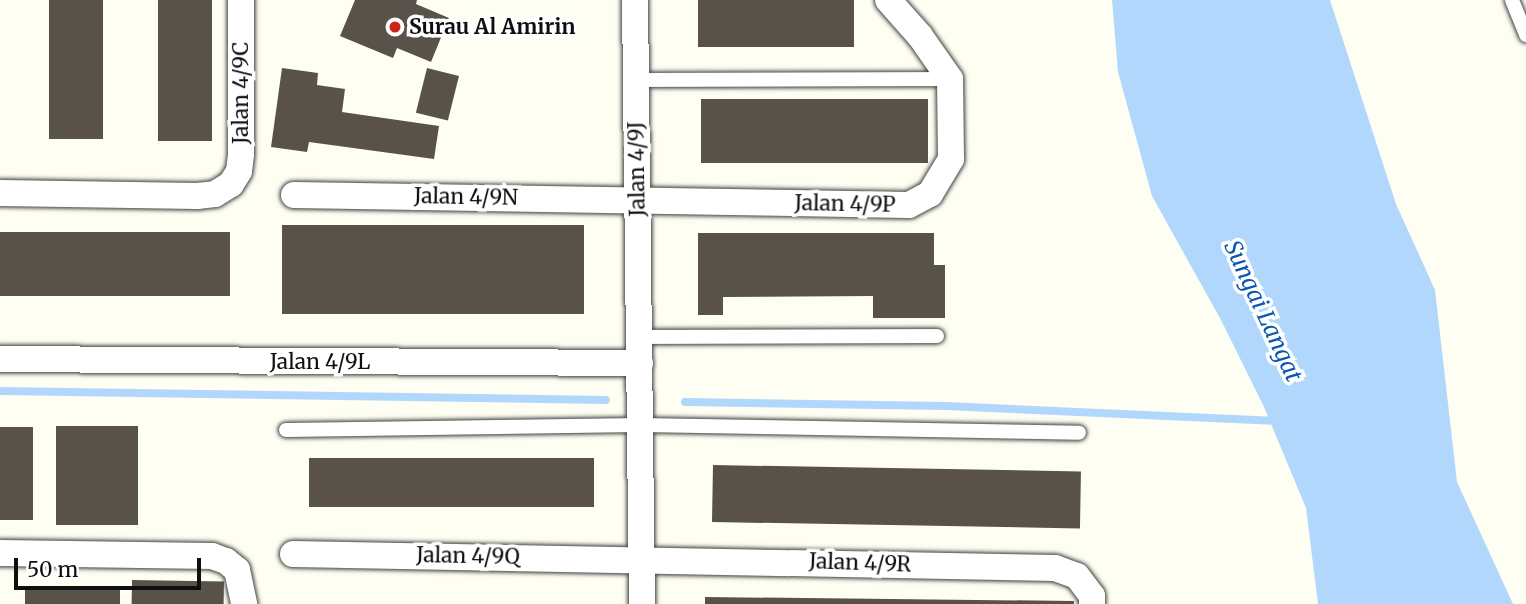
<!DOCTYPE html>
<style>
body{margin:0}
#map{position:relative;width:1526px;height:604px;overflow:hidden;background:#fffef2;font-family:Merriweather,serif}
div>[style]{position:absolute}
.water>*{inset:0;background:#b1d8fc}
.stream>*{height:8px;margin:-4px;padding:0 4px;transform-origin:4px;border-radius:4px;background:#b1d8fc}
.building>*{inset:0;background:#59524a;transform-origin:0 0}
.roads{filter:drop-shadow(0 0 2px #424242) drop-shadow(0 0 2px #424242)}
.lane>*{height:14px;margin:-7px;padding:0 7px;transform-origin:7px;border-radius:7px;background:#fff}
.street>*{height:26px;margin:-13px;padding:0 13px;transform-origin:13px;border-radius:13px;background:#fff}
.dots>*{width:19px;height:19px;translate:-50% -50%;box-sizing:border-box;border:4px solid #fff;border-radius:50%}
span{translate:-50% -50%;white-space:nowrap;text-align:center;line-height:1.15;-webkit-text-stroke:7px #fff;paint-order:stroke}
.poi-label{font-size:21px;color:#0f0f0f;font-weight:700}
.left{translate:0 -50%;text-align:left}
.street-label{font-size:21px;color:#0f0f0f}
.water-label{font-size:23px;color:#0b56af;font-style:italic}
.scale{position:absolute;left:14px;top:558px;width:187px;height:32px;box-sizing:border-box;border:4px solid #0f0f0f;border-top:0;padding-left:9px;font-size:21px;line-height:24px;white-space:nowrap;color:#0f0f0f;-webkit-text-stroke:5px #fff;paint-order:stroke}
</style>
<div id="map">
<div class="water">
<i style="clip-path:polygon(1112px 0,1330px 0,1396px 204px,1435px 290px,1457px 482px,1513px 604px,1318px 604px,1306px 508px,1264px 407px,1221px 320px,1152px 196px,1118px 72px)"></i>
</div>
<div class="stream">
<i style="left:0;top:391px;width:606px;rotate:0.85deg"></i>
<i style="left:685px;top:402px;width:261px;rotate:0.9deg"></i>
<i style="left:946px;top:406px;width:334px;rotate:2.6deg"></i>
</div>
<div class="building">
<i style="left:49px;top:0;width:54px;height:139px"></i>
<i style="left:158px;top:0;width:54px;height:141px"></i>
<i style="clip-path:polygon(355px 0,417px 0,416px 4px,449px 18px,431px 62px,397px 48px,393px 58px,340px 36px)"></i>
<i style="left:698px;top:0;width:156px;height:47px"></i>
<i style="clip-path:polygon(282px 68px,318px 73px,317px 85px,345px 89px,342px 112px,439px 126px,434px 159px,309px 142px,307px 152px,271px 147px)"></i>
<i style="left:427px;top:68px;width:33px;height:46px;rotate:14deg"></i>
<i style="left:701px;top:99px;width:227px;height:64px"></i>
<i style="left:282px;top:225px;width:302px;height:89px"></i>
<i style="left:0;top:232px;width:230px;height:64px"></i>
<i style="clip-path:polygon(698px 233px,934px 233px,934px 265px,945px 265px,945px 318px,873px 318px,873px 296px,723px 297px,723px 315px,698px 315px)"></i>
<i style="left:56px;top:426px;width:82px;height:99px"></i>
<i style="left:0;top:427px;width:33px;height:93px"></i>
<i style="left:309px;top:458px;width:285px;height:49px"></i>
<i style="left:713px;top:465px;width:368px;height:57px;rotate:1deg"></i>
<i style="left:132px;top:580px;width:92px;height:24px;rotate:1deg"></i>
<i style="left:25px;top:587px;width:95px;height:17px"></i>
<i style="clip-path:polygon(705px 597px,1074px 601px,1074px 604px,705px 604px)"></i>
</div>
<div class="roads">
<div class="lane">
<i style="left:1512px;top:0;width:38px;rotate:68deg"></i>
<i style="left:635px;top:80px;width:315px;rotate:-0.2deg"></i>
<i style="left:639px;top:337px;width:298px;rotate:-0.2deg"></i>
<i style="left:286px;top:430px;width:354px;rotate:-0.8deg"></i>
<i style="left:640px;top:425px;width:439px;rotate:1deg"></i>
</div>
<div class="street">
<i style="left:635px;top:0;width:604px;rotate:89.34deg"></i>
<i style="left:0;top:193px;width:197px;rotate:0.9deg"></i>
<i style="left:197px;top:196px;width:18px;rotate:-6deg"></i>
<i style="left:215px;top:194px;width:19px;rotate:-32deg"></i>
<i style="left:231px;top:184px;width:15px;rotate:-58deg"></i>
<i style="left:239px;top:171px;width:17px;rotate:-83deg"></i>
<i style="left:241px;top:154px;width:154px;rotate:-90deg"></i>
<i style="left:294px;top:195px;width:615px;rotate:0.93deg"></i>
<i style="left:909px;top:205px;width:24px;rotate:-28deg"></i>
<i style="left:930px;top:194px;width:41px;rotate:-59deg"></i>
<i style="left:951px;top:159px;width:80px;rotate:-90.7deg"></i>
<i style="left:950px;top:79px;width:52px;rotate:-124.9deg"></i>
<i style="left:920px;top:36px;width:48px;rotate:-131.6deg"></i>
<i style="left:0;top:359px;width:640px;rotate:0.36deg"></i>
<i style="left:0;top:553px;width:212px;rotate:0.8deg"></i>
<i style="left:212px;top:556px;width:15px;rotate:20deg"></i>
<i style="left:226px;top:561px;width:14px;rotate:39deg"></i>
<i style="left:237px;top:570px;width:35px;rotate:78deg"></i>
<i style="left:293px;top:554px;width:762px;rotate:1.05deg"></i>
<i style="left:1055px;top:568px;width:23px;rotate:20deg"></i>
<i style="left:1077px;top:576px;width:25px;rotate:53deg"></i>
<i style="left:1092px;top:596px;width:8px;rotate:90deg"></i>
</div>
</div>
<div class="dots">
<i style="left:395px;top:27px;background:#ce2318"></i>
</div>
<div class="poi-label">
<span class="left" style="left:409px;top:27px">Surau Al Amirin</span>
</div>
<div class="street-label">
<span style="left:241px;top:93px;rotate:-90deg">Jalan 4/9C</span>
<span style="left:637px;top:169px;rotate:-91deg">Jalan 4/9J</span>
<span style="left:466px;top:197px;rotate:1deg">Jalan 4/9N</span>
<span style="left:845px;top:204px;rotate:1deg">Jalan 4/9P</span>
<span style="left:320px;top:362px">Jalan 4/9L</span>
<span style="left:468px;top:556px;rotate:1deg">Jalan 4/9Q</span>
<span style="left:860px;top:563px;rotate:2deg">Jalan 4/9R</span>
</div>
<div class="water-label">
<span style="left:1263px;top:311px;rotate:65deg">Sungai Langat</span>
</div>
<div class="scale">50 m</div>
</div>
